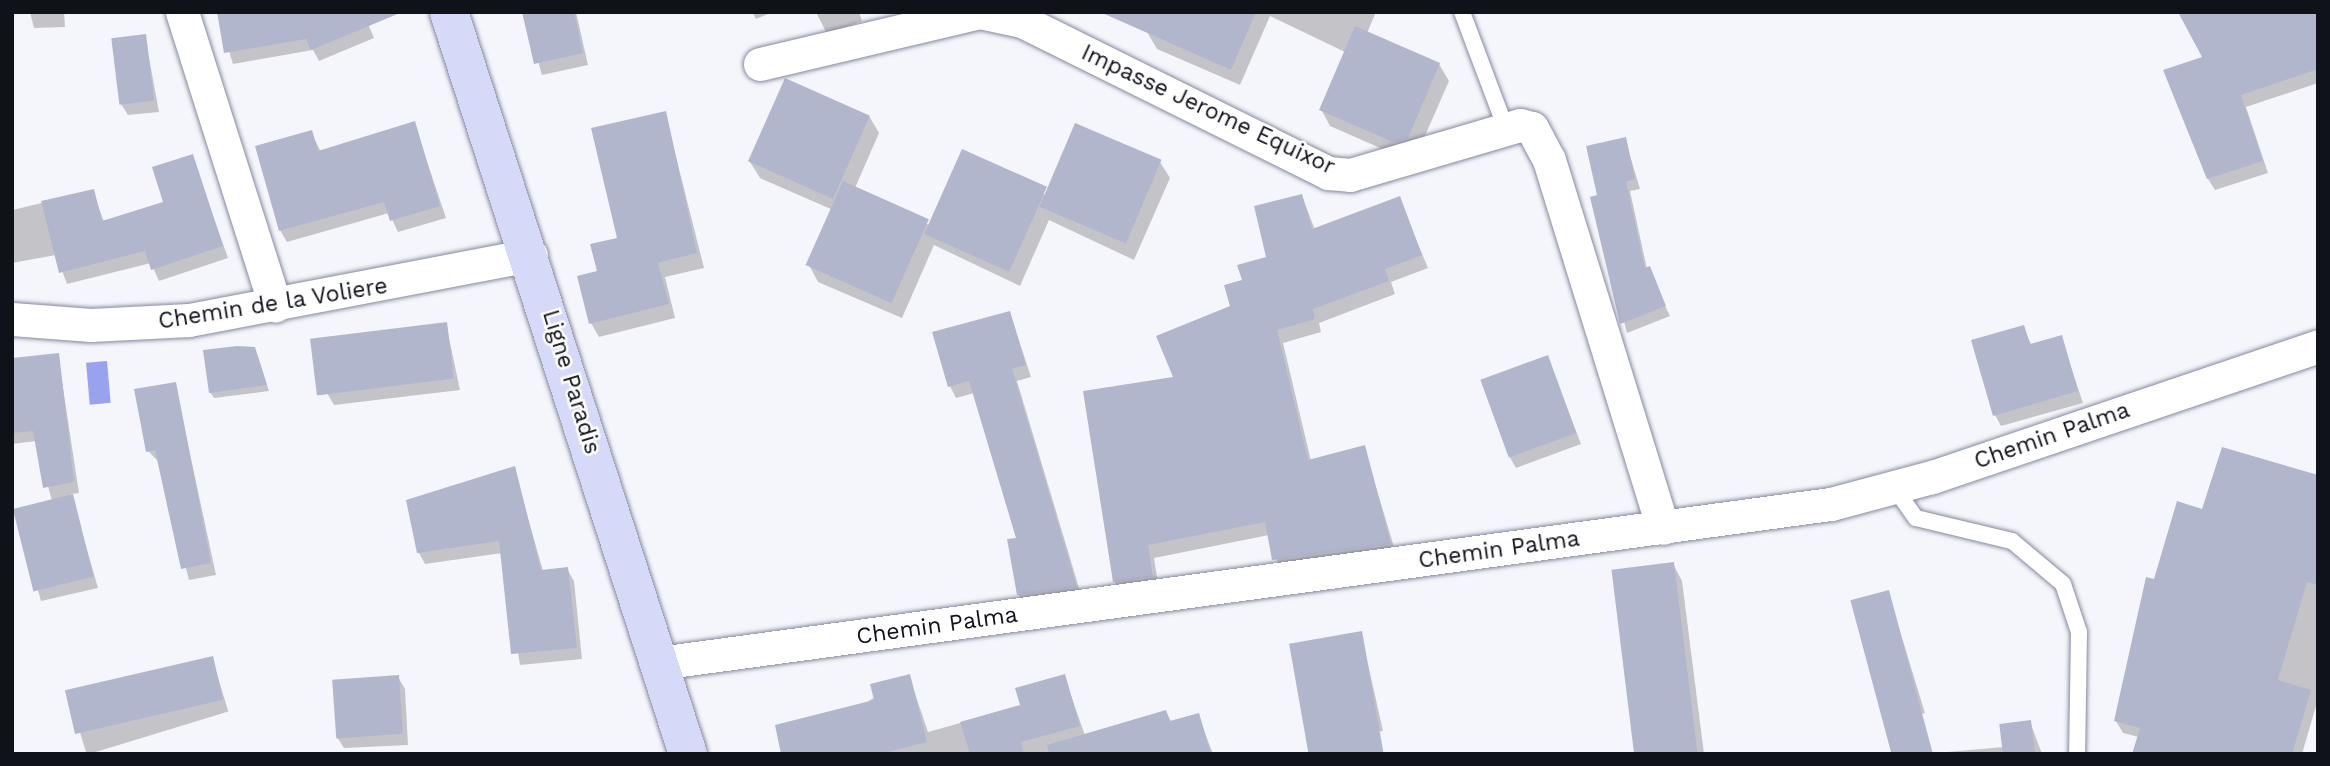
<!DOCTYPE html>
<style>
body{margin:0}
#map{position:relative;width:2330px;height:766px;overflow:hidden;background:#f5f6fb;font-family:"Work Sans",sans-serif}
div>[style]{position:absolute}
.water>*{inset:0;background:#98a2ee;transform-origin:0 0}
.shadow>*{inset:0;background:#0003;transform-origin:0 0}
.building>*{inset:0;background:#b1b6cd;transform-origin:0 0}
.roads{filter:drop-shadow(0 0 2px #8589a0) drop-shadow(0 0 2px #8589a0)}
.service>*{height:16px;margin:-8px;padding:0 8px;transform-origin:8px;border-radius:8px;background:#fff}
.minor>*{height:33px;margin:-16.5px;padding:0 16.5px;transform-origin:16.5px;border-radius:16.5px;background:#fff}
.secondary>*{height:38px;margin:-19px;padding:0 19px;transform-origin:19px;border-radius:19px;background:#d6d9f7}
span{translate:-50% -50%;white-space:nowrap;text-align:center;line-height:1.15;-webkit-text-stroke:5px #fff;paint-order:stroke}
.street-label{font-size:23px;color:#10121a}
.frame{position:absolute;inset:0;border:14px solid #10121a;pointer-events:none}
</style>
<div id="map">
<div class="water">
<i style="left:107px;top:361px;width:42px;height:21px;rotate:85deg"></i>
</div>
<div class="shadow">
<i style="clip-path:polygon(30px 12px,64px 12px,65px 27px,34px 28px)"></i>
<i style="clip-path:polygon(217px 12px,363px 12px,374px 38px,319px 61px,313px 50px,233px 64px)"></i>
<i style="clip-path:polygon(524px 12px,576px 12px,588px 65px,542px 75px)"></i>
<i style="clip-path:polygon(752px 12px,773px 12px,756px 19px)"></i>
<i style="clip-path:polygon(816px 12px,859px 12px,862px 21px,827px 34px)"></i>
<i style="clip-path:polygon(1156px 12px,1376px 12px,1367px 33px,1439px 64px,1449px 81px,1417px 154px,1403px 158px,1330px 126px,1321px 109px,1345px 52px,1270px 16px,1240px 85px,1157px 49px,1147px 32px)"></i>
<i style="clip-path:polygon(2318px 12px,2318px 83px,2246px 107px,2268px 173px,2215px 190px,2208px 179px,2204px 58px)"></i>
<i style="clip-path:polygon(145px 36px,159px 112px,128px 115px,121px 104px)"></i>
<i style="clip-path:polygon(665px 113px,704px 268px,665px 277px,675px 318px,599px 337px,591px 323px)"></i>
<i style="clip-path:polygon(869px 116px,879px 133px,855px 188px,931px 226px,1160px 162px,1170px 178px,1134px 260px,1049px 220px,1020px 286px,934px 245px,902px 318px,818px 282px,809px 265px,833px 210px,760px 178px,750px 162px)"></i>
<i style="clip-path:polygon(414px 123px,446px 218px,398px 232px,389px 213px,287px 242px,280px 230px,311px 132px,321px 152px)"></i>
<i style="clip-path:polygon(1625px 139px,1640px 189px,1630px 191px,1647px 269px,1670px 316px,1627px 333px,1592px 198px,1599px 197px)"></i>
<i style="clip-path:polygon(192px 156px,228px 258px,159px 281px,151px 263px,67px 284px,56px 255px,12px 263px,12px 210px,93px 191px,104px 222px,165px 203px)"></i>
<i style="clip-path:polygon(1302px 196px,1315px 230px,1399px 199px,1428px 268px,1391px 282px,1395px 294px,1319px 323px,1321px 332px,1283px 343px,1311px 461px,1364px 447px,1397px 557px,1281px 573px,1269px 535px,1154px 558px,1159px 589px,1122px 594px,1114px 581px,1175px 378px,1268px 258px)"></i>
<i style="clip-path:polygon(1010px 313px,1031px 377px,1017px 381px,1082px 598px,1025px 606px,1018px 594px,1018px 539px,974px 393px,956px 398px,950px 386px)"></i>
<i style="clip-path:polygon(446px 324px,460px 390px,334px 405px,327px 393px)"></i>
<i style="clip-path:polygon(2023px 327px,2032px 346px,2061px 337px,2083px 403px,2001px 426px,1995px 415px)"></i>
<i style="clip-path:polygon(257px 354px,269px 391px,214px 398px,210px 392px)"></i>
<i style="clip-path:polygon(58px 355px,79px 493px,71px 494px,98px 588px,41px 601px,15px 509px,52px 501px,36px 441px,12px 444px,12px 360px)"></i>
<i style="clip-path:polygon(1547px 357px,1581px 444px,1516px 468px,1509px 456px)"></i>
<i style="clip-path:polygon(175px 384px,216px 575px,189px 580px,159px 462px,148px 451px)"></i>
<i style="clip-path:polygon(514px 469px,543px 571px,567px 569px,574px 581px,582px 659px,520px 665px,502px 553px,425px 564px,419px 553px,408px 502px)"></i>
<i style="clip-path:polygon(2203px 511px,2318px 526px,2318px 699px,2302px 754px,2139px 737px,2123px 733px,2116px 721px,2155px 582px)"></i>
<i style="clip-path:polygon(1673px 564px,1682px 581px,1704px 754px,1635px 754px)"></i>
<i style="clip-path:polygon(1888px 592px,1925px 713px,1888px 723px)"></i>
<i style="clip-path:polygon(1361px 633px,1383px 731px,1365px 734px)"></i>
<i style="left:212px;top:658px;width:56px;height:148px;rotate:73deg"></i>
<i style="clip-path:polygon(909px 676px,928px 732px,1022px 706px,1064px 676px,1087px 741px,1041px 754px,783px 754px)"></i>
<i style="clip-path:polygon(398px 677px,405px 689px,408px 745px,344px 748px,337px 737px)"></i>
<i style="clip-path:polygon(1166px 712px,1172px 723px,1198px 715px,1213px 754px,1103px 754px)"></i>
<i style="clip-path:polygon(2030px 722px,2042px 754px,1924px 754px,2004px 747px)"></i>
</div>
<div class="building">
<i style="clip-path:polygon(217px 12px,400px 12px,400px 13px,311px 50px,306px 39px,224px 53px)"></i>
<i style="clip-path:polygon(522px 12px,574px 12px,583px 53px,534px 64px)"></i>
<i style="clip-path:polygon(1100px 12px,1256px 12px,1231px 70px)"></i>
<i style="clip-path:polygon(2178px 12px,2318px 12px,2318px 69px,2241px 95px,2263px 161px,2207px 179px,2163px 70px,2202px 57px)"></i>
<i style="clip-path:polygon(1355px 26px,1440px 63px,1408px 138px,1393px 142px,1319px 110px)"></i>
<i style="left:146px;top:34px;width:67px;height:35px;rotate:83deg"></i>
<i style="left:785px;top:78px;width:93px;height:91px;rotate:24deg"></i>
<i style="clip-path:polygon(666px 111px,697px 253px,658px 263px,669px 304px,589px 324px,577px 276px,597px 271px,590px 244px,617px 238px,591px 128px)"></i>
<i style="clip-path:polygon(415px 121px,440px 206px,390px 221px,384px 202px,279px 231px,255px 146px,312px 130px,318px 151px)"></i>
<i style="left:1075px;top:123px;width:94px;height:91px;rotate:23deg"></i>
<i style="clip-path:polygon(1626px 137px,1635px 179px,1626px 182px,1645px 268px,1650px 266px,1666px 306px,1620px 324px,1590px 197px,1597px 195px,1586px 146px)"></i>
<i style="left:962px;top:149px;width:93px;height:93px;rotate:24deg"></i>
<i style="clip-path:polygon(193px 154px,223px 246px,151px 270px,145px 251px,59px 273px,41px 201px,94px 189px,102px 221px,163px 202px,152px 167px)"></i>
<i style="left:843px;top:181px;width:94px;height:92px;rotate:24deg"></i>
<i style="clip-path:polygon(1302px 194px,1312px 229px,1400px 196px,1422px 255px,1385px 269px,1389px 281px,1313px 309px,1315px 319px,1277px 330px,1308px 460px,1365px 445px,1391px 544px,1272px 560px,1265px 522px,1148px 545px,1153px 577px,1113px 582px,1083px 391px,1173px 377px,1156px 336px,1230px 306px,1224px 285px,1242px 280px,1237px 265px,1266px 257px,1254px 206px)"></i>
<i style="clip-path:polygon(1010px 311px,1026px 365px,1012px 369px,1077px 587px,1017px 595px,1007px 539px,1016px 538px,969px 381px,948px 387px,932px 332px)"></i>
<i style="left:447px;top:322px;width:57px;height:138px;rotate:83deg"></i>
<i style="clip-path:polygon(2024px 325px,2030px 344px,2062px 335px,2078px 391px,1993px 416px,1971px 340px)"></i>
<i style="clip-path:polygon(237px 346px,255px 347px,267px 385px,209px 393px,203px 350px)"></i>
<i style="clip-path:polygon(59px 353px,74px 482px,43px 488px,33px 431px,12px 433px,12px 358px)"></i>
<i style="left:1548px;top:355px;width:83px;height:72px;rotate:70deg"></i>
<i style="clip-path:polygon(176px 382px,211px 563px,181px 569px,155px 450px,146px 452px,134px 389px)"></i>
<i style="clip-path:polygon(2222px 447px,2318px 475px,2318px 585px,2307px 582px,2278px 680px,2311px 690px,2292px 754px,2132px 754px,2140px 728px,2114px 721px,2146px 577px,2154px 579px,2177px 501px,2202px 509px)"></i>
<i style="clip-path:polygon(515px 466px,541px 570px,568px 567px,577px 648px,511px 654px,499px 541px,417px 553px,406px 500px)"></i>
<i style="left:73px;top:494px;width:85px;height:62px;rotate:76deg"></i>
<i style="left:1674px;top:562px;width:193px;height:63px;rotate:83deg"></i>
<i style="left:1889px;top:590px;width:170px;height:40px;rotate:75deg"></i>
<i style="left:1362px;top:631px;width:125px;height:74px;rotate:80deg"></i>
<i style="left:213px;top:656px;width:45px;height:152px;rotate:77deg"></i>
<i style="clip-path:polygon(910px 674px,927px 742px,880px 754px,781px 754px,775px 725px,874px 700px,870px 684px)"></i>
<i style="clip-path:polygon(1065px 674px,1080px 726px,1021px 742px,1024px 754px,970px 754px,960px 722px,1020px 705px,1015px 688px)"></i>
<i style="left:399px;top:675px;width:59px;height:67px;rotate:86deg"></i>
<i style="clip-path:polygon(1166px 710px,1170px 721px,1199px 713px,1211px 754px,1049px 754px,1047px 745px)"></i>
<i style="left:2031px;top:720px;width:34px;height:32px;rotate:83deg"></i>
</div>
<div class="roads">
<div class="service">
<i style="left:1462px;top:12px;width:125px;rotate:69.4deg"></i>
<i style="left:1894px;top:487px;width:38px;rotate:55deg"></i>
<i style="left:1916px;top:518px;width:99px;rotate:13.5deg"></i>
<i style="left:2012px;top:541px;width:67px;rotate:40.1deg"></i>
<i style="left:2063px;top:584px;width:51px;rotate:71.6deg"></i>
<i style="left:2079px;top:632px;width:122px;rotate:90.9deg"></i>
</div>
<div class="minor">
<i style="left:182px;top:12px;width:308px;rotate:72.4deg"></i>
<i style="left:760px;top:64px;width:226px;rotate:-13.3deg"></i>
<i style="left:980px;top:12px;width:43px;rotate:12.1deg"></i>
<i style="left:1022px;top:21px;width:342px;rotate:26.4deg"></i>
<i style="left:1328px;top:173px;width:22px;rotate:5deg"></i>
<i style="left:1350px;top:175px;width:177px;rotate:-16.4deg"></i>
<i style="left:1520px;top:125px;width:12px;rotate:14deg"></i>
<i style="left:1532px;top:128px;width:36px;rotate:62deg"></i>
<i style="left:1549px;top:160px;width:385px;rotate:72.8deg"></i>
<i style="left:12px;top:319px;width:79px;rotate:4.3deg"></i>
<i style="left:91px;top:325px;width:98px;rotate:-2.9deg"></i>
<i style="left:189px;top:320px;width:348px;rotate:-10.8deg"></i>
<i style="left:659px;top:663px;width:1183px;rotate:-7.73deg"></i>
<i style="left:1831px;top:504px;width:105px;rotate:-15deg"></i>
<i style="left:1932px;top:477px;width:408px;rotate:-18.7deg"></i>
</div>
<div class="secondary">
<i style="left:449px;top:12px;width:780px;rotate:72.15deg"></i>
</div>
</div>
<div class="street-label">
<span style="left:1208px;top:110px;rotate:25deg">Impasse Jerome Equixor</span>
<span style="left:273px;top:304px;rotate:-9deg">Chemin de la Voliere</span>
<span style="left:571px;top:382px;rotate:73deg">Ligne Paradis</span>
<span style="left:2052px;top:436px;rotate:-19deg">Chemin Palma</span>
<span style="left:1499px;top:550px;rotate:-8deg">Chemin Palma</span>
<span style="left:937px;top:626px;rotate:-8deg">Chemin Palma</span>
</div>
<div class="frame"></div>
</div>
